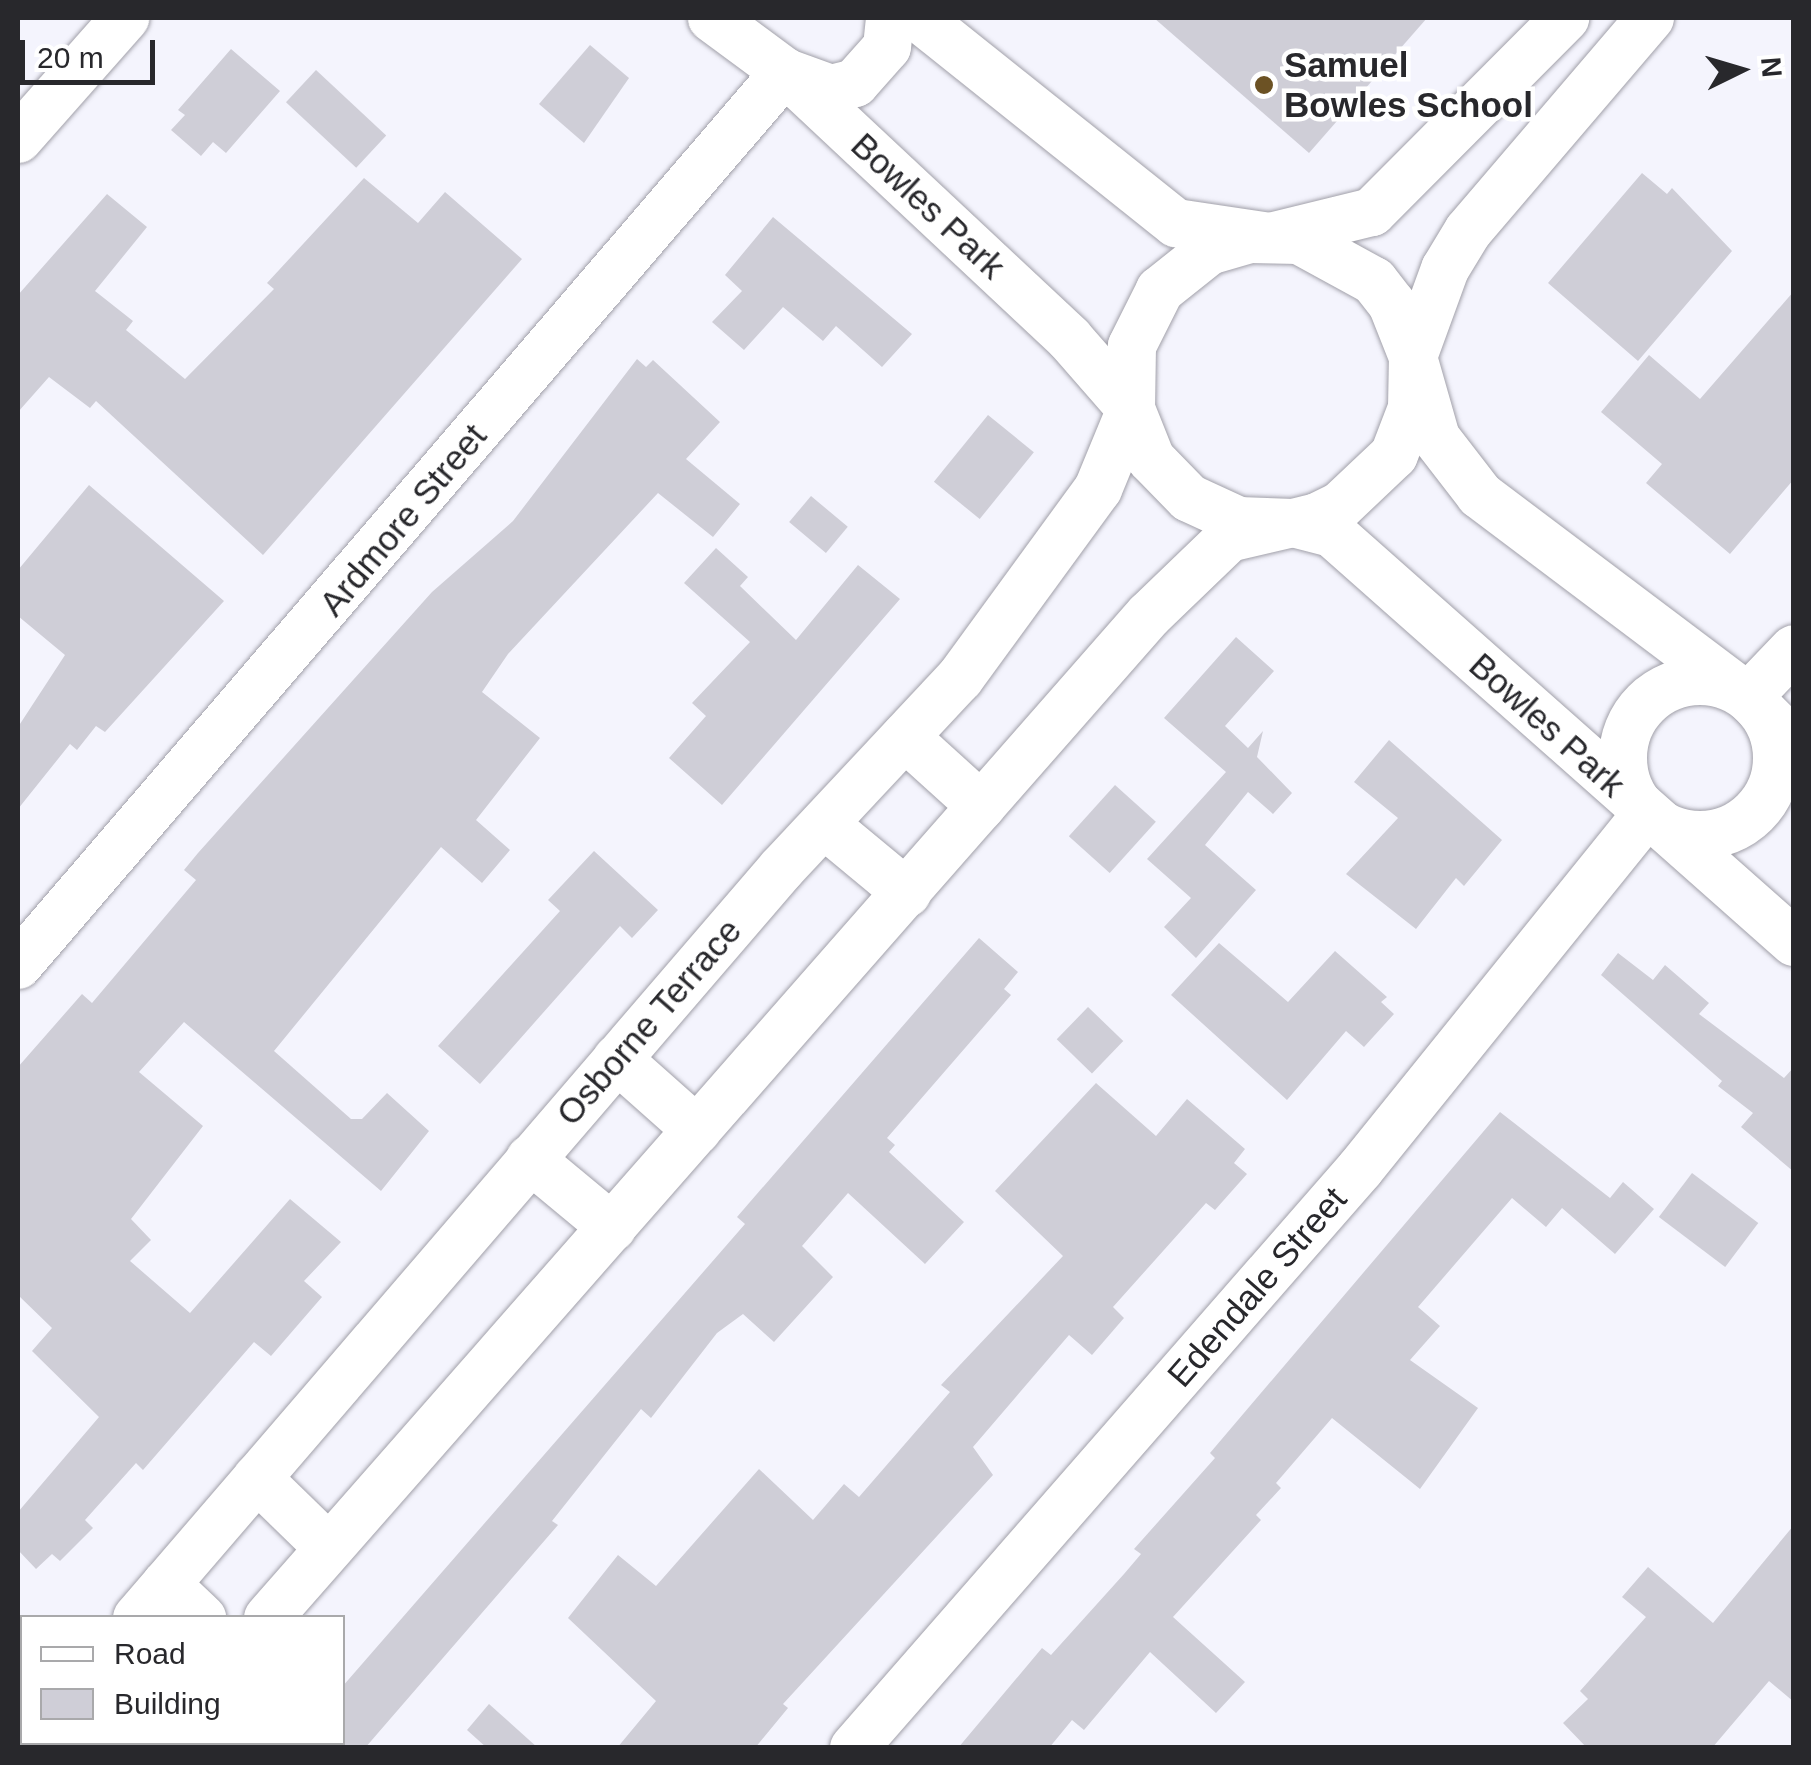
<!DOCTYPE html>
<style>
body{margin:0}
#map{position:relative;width:1811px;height:1765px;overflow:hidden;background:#f4f4fd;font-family:Arial,sans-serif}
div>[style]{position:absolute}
.building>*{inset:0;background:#cfced7;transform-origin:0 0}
.roads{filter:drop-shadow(0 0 2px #a1a0a9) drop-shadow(0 0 2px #a1a0a9)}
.minor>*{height:48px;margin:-24px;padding:0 24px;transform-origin:24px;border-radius:24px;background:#fff}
.minor>.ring{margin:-24px;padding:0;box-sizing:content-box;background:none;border:48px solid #fff;border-radius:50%}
.dots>*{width:28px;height:28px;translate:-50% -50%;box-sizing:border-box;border:5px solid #fff;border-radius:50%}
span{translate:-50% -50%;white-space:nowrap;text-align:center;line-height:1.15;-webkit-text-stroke:9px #fff;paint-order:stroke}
.poi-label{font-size:35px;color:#28282c;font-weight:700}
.left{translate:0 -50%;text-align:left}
.street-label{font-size:35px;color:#28282c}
.frame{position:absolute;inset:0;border:20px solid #28282c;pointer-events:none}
.legend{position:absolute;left:20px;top:1615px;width:325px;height:130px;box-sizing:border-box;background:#fff;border:2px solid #a9a9ab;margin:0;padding:12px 18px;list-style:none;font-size:30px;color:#28282c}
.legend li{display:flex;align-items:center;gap:20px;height:50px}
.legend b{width:50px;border:2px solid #a9a9ab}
.north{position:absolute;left:1691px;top:20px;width:100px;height:100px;-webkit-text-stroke:8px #fff;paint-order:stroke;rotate:85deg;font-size:28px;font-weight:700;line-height:40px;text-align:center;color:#28282c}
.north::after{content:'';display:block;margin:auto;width:35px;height:45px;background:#28282c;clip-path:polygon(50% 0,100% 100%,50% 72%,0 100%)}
.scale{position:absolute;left:20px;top:40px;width:135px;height:45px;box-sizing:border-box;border:5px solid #28282c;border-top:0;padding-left:12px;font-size:30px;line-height:35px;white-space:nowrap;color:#28282c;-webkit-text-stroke:8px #fff;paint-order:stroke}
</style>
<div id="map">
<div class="building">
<i style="clip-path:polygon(1154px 18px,1427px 18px,1309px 153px)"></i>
<i style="clip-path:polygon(590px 45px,629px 78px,584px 143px,539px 104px)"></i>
<i style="clip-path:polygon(231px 49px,280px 91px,226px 153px,213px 142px,201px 156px,171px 130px,185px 115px,178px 110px)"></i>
<i style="left:316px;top:70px;width:96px;height:44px;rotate:43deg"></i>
<i style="clip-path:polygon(1642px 173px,1667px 194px,1672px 188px,1732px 251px,1638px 361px,1548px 283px)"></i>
<i style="clip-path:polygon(364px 178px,418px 223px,445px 192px,522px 259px,263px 555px,96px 401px,90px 408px,49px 377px,18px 412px,18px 295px,107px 194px,147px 227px,95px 291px,133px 321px,126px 330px,185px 379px,274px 289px,267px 283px)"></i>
<i style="clip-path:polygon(773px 217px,912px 334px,882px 367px,836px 326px,823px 341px,783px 307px,744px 350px,712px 322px,742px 291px,725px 275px)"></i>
<i style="clip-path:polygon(1794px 291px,1794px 479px,1730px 554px,1646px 483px,1662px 464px,1601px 412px,1649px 355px,1700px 399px)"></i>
<i style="clip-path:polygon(637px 359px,646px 367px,653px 360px,720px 422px,686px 459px,740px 504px,713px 537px,658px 493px,508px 654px,482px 692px,540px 738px,476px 820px,510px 850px,482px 883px,441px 847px,274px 1051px,351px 1119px,362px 1119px,387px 1093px,429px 1131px,381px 1191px,184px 1022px,139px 1072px,203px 1126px,131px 1219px,151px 1240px,130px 1261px,190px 1313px,290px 1199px,341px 1242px,304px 1281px,322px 1297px,271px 1356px,254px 1342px,143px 1470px,136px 1463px,85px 1520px,93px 1528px,60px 1561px,52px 1554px,36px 1569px,18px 1550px,18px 1512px,99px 1417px,32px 1351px,52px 1328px,18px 1295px,18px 1067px,82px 994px,92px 1003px,196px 880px,184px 870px,198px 853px,432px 592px,513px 521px)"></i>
<i style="left:988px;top:415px;width:59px;height:86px;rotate:39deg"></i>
<i style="clip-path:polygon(89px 485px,224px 601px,105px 732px,96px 726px,77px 750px,70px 744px,18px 809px,18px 727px,65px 655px,18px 616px,18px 570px)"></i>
<i style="left:811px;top:496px;width:48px;height:34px;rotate:40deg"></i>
<i style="clip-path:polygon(716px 548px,748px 577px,740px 586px,796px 640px,858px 565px,900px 599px,722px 805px,669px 758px,706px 716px,692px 703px,750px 642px,684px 583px)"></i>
<i style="clip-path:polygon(1236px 637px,1274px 671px,1225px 726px,1248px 748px,1263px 731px,1257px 757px,1292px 793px,1273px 814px,1248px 792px,1205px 845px,1256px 890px,1196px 958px,1164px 927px,1191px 898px,1147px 859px,1226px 772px,1164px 718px)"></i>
<i style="clip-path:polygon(1389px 740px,1502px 840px,1464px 886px,1456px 878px,1416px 929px,1346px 874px,1398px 818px,1354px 782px)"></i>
<i style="left:1115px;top:785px;width:55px;height:69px;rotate:42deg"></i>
<i style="clip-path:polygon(594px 851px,658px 910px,632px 938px,620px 926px,480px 1084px,438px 1046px,560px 911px,548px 900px)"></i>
<i style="clip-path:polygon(979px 938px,1018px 972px,1004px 989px,1011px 995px,887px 1138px,895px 1145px,889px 1152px,964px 1222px,925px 1264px,848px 1193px,802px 1246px,833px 1277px,774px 1342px,743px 1314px,717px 1333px,651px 1418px,641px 1409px,552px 1521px,558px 1525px,365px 1748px,342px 1748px,342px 1687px,745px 1224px,737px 1217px)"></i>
<i style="clip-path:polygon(1219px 943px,1288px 1002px,1335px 951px,1387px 997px,1381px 1002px,1394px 1014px,1364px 1047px,1346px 1031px,1287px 1100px,1171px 995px)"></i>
<i style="clip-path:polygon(1618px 953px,1653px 980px,1665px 965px,1709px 1003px,1699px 1014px,1784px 1078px,1794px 1067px,1794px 1172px,1741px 1127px,1753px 1113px,1718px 1086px,1722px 1081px,1601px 975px)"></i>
<i style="left:1088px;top:1007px;width:49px;height:45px;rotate:44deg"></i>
<i style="clip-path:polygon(1096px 1083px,1156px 1136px,1187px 1099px,1245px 1149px,1234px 1163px,1247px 1174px,1215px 1210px,1206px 1203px,1113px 1307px,1124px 1318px,1092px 1355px,1069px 1335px,973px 1447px,993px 1475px,783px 1704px,788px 1708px,755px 1748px,617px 1748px,656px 1701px,568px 1618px,618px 1555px,656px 1586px,759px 1469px,813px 1520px,844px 1484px,859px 1497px,950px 1392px,941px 1385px,1063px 1256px,995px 1191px)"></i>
<i style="clip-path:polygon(1500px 1112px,1610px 1198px,1623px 1182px,1654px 1209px,1615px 1254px,1562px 1208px,1546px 1227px,1512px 1198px,1418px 1307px,1440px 1326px,1410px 1360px,1478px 1408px,1420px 1489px,1332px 1418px,1276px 1483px,1281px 1488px,1256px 1515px,1261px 1520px,1173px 1617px,1245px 1682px,1216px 1713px,1150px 1652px,1084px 1730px,1072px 1720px,1049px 1748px,958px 1748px,1042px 1648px,1051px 1655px,1124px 1574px,1141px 1554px,1134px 1549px,1215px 1458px,1210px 1453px)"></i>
<i style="left:1692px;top:1173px;width:83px;height:55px;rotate:37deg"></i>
<i style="clip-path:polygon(1794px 1525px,1794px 1702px,1769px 1681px,1712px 1748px,1587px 1748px,1563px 1723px,1588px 1699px,1580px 1691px,1646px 1617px,1622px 1597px,1648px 1567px,1713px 1623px)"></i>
<i style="clip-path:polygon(489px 1704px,538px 1748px,487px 1748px,467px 1730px)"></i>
</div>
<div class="roads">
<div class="minor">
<i style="left:919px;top:18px;width:329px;rotate:38.6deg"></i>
<i style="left:1176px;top:223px;width:95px;rotate:8.5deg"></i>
<i style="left:1270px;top:237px;width:105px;rotate:-13.8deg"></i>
<i style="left:1372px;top:212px;width:274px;rotate:-45.1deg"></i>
<i style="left:1650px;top:18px;width:280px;rotate:130.5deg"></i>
<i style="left:1468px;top:231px;width:44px;rotate:121.2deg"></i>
<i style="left:1445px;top:269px;width:94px;rotate:110deg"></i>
<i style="left:1413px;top:357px;width:84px;rotate:74.1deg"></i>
<i style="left:1436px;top:438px;width:72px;rotate:52.3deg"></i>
<i style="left:1480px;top:495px;width:336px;rotate:37deg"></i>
<i style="left:1748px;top:697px;width:65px;rotate:45deg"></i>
<i style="left:787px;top:73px;width:47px;rotate:20deg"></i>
<i style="left:831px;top:89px;width:25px;rotate:-14deg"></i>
<i style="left:855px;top:83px;width:48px;rotate:-48.4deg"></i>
<i style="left:887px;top:47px;width:29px;rotate:-84deg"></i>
<i style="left:18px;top:139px;width:162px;rotate:-48.5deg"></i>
<i class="ring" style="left:1623px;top:681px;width:106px;height:106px"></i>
<i style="left:1748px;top:697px;width:66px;rotate:-46.2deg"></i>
<i style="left:905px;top:737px;width:103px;rotate:42.2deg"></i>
<i style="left:824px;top:824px;width:108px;rotate:39.7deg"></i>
<i style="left:18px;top:965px;width:1177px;rotate:-49.34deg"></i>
<i style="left:617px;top:1059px;width:107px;rotate:41.6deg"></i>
<i style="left:530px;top:1159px;width:107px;rotate:39.7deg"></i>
<i style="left:257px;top:1478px;width:100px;rotate:44.2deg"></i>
<i style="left:166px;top:1584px;width:50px;rotate:43.4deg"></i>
<i style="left:137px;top:1618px;width:989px;rotate:-49.3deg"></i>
<i style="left:782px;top:868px;width:260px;rotate:-46.9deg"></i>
<i style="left:960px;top:678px;width:234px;rotate:-53.9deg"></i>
<i style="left:1098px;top:489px;width:87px;rotate:-67.6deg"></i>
<i style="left:1131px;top:409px;width:94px;rotate:-131.1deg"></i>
<i style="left:1069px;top:338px;width:389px;rotate:-136.9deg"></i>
<i style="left:785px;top:72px;width:91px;rotate:-143.5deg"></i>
<i style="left:268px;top:1618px;width:1335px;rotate:-48.71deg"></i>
<i style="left:1149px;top:615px;width:111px;rotate:-43.9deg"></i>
<i style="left:1229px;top:538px;width:66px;rotate:-13.2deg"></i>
<i style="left:1293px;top:523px;width:25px;rotate:-14deg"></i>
<i style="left:1317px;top:517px;width:25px;rotate:-26deg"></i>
<i style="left:1340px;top:506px;width:74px;rotate:-43.4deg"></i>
<i style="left:1394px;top:455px;width:50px;rotate:-69deg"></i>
<i style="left:1412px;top:408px;width:51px;rotate:-88.9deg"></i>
<i style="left:1413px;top:357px;width:57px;rotate:-111.6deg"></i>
<i style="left:1392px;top:304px;width:29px;rotate:-128deg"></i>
<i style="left:1374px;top:281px;width:85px;rotate:-151.3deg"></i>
<i style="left:1299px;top:240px;width:49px;rotate:-178.8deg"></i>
<i style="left:1250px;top:239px;width:43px;rotate:163.7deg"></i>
<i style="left:1209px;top:251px;width:63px;rotate:141.5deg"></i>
<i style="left:1160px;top:290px;width:63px;rotate:116.6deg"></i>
<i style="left:1132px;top:346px;width:63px;rotate:90.9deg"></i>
<i style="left:1131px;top:409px;width:54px;rotate:68.2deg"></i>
<i style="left:1151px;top:459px;width:54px;rotate:45.7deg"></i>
<i style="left:1189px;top:498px;width:55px;rotate:24.7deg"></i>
<i style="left:1239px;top:521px;width:54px;rotate:2.1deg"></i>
<i style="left:1293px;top:523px;width:40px;rotate:14.4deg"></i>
<i style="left:1332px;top:533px;width:617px;rotate:41.52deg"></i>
<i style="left:26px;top:1748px;width:7px;rotate:-56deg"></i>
<i style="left:157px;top:1748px;width:7px;rotate:-56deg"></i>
<i style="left:854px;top:1748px;width:769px;rotate:-48.85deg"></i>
<i style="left:1360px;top:1169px;width:456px;rotate:-51.1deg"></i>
</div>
</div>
<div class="dots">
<i style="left:1264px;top:85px;background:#6c5224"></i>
</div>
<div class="poi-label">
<span class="left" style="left:1284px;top:85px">Samuel<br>Bowles School</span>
</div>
<div class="street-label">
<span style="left:928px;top:206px;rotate:43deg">Bowles Park</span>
<span style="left:403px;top:520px;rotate:-50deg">Ardmore Street</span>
<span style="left:1547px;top:725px;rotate:42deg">Bowles Park</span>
<span style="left:649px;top:1022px;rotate:-49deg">Osborne Terrace</span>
<span style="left:1257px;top:1287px;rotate:-49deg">Edendale Street</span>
</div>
<div class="frame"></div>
<ul class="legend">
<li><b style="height:12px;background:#fff"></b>Road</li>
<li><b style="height:28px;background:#cfced7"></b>Building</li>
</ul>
<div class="north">N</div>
<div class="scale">20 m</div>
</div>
